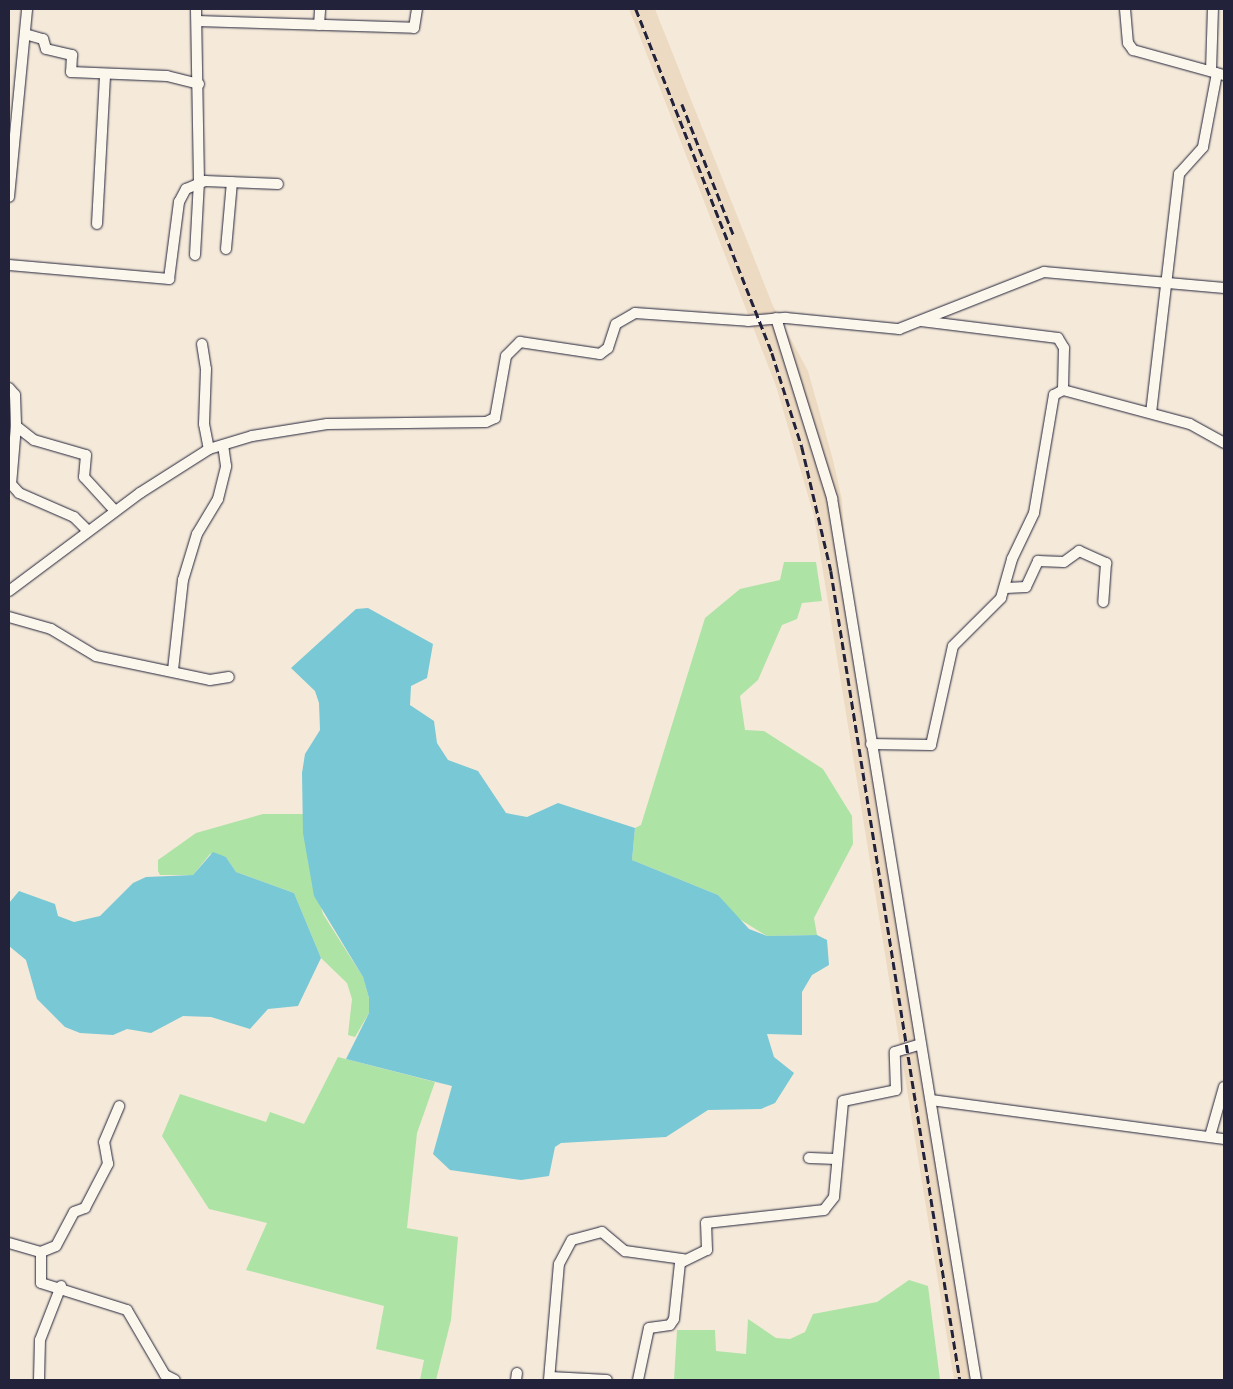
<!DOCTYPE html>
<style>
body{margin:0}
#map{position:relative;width:1233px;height:1389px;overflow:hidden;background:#f5ead9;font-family:"Patrick Hand",sans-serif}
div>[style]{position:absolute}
.built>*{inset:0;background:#eddac2}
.green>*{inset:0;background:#ade3a5}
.water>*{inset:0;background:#78c8d5}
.roads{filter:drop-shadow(0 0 1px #22223b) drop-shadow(0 0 1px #22223b)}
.minor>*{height:10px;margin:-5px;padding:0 5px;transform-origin:5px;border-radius:5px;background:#fbf7ec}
.rail>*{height:2.5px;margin-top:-1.25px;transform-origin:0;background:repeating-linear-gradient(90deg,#22223b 0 8px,transparent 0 12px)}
span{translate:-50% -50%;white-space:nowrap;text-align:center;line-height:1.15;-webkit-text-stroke:5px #fbf7ec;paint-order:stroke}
.frame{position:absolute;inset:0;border:10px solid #22223b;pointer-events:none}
</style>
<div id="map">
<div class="built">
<i style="clip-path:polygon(629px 9px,655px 9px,773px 306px,808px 371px,833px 460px,842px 500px,846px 568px,978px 1380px,954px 1380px,814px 516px,776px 386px)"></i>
</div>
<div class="green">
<i style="clip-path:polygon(784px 562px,816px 562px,822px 601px,802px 603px,797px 619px,782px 625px,758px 680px,740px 696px,745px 730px,764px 731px,823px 769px,852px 816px,853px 844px,814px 918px,817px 935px,767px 936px,736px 917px,718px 895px,632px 860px,635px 828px,641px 825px,705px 618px,740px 589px,780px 580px)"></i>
<i style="clip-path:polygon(263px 814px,303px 814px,309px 866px,323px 914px,363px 977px,369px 998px,369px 1013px,355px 1037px,348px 1035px,352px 999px,347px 983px,321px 958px,294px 893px,236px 872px,226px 857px,210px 854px,193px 875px,160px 875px,158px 871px,158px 860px,196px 833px)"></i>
<i style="clip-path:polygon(338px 1057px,435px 1082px,417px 1133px,407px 1228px,458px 1237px,451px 1320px,436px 1380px,420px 1380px,424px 1360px,376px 1349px,384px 1306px,246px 1270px,267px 1223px,209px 1209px,162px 1136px,180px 1094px,266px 1122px,270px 1112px,304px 1124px)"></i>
<i style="clip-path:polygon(909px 1280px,928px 1286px,940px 1380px,674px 1380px,677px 1330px,715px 1330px,716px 1351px,746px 1354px,748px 1319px,776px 1338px,790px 1339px,805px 1332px,813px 1314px,877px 1302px)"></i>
</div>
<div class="water">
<i style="clip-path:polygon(368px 608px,433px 644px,427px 678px,411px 686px,410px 705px,434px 721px,437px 743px,448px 760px,478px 771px,506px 813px,527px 817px,558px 803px,635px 828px,632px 860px,718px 895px,749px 929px,767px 936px,817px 935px,827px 940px,829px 965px,812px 975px,802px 992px,802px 1035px,767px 1034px,774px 1057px,794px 1073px,775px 1103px,761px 1109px,708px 1110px,666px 1137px,561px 1143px,555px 1147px,549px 1176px,521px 1180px,450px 1170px,433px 1154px,452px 1086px,346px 1059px,369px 1013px,369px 998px,363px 977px,314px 896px,303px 833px,302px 773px,305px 754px,320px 730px,319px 703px,315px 691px,291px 668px,356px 609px)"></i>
<i style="clip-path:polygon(213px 852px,226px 857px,236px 872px,294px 893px,321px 958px,298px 1006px,268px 1009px,250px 1029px,211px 1017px,183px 1016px,151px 1033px,127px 1029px,113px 1035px,80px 1033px,65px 1027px,37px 999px,26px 960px,9px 946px,9px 903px,19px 891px,55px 904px,58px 916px,74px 922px,100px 916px,133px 883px,146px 877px,193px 875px)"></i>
</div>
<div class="roads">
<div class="minor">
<i style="left:1125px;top:9px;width:34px;rotate:85deg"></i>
<i style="left:1128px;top:43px;width:9px;rotate:54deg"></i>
<i style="left:1133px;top:50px;width:94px;rotate:15.4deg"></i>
<i style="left:197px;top:21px;width:217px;rotate:1.8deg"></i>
<i style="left:414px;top:28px;width:19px;rotate:-81deg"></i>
<i style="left:319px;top:25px;width:16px;rotate:-86deg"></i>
<i style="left:25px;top:34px;width:19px;rotate:16deg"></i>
<i style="left:43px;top:39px;width:10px;rotate:73deg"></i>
<i style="left:46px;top:49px;width:27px;rotate:13deg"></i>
<i style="left:72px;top:55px;width:17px;rotate:93deg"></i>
<i style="left:71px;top:72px;width:96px;rotate:2.4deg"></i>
<i style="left:167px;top:76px;width:33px;rotate:14deg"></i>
<i style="left:1211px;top:71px;width:62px;rotate:-88.2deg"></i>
<i style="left:9px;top:197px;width:189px;rotate:-84.5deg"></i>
<i style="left:97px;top:224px;width:150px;rotate:-86.9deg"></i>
<i style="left:226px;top:249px;width:67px;rotate:-84.9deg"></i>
<i style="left:195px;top:255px;width:73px;rotate:-86.9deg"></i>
<i style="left:199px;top:182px;width:173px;rotate:-91deg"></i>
<i style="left:9px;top:265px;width:161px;rotate:5deg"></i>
<i style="left:169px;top:279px;width:78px;rotate:-82.6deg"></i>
<i style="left:179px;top:202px;width:15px;rotate:-62deg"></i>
<i style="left:186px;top:189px;width:21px;rotate:-23deg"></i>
<i style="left:205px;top:181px;width:73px;rotate:2.4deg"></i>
<i style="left:776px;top:318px;width:189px;rotate:72.7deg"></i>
<i style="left:832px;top:498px;width:894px;rotate:80.73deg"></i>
<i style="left:921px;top:321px;width:138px;rotate:7.1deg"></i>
<i style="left:1058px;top:338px;width:12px;rotate:59deg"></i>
<i style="left:1064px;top:348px;width:42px;rotate:91.4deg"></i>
<i style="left:202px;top:344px;width:25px;rotate:81deg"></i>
<i style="left:206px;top:369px;width:55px;rotate:92.1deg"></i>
<i style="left:204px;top:424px;width:25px;rotate:79deg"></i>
<i style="left:9px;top:388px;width:9px;rotate:49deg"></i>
<i style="left:15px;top:395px;width:31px;rotate:88deg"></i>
<i style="left:16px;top:426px;width:23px;rotate:38deg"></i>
<i style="left:34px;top:440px;width:54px;rotate:16.1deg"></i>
<i style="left:86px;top:455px;width:22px;rotate:95deg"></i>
<i style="left:84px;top:477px;width:46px;rotate:47.6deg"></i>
<i style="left:1151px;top:413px;width:241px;rotate:-83.3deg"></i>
<i style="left:1179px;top:174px;width:36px;rotate:-48deg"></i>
<i style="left:1203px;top:147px;width:75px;rotate:-79.3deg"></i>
<i style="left:16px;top:426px;width:58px;rotate:94.9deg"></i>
<i style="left:11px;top:484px;width:12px;rotate:48deg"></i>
<i style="left:19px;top:493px;width:60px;rotate:23.6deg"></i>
<i style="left:74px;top:517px;width:20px;rotate:45deg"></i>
<i style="left:1006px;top:588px;width:20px;rotate:-3deg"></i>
<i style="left:1026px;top:587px;width:29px;rotate:-65deg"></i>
<i style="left:1038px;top:561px;width:26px;rotate:2deg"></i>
<i style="left:1064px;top:562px;width:19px;rotate:-36deg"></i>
<i style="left:1079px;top:551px;width:30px;rotate:24deg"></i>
<i style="left:1106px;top:563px;width:39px;rotate:94deg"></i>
<i style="left:9px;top:591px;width:164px;rotate:-36.8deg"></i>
<i style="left:140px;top:493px;width:82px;rotate:-32.5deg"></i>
<i style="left:209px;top:449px;width:45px;rotate:-16.8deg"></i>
<i style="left:252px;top:436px;width:76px;rotate:-9.1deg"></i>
<i style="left:327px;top:424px;width:159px;rotate:-0.7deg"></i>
<i style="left:486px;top:422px;width:10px;rotate:-24deg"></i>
<i style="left:495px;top:418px;width:63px;rotate:-79.9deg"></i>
<i style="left:506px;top:356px;width:20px;rotate:-45deg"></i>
<i style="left:520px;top:342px;width:81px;rotate:8.5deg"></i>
<i style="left:600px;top:354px;width:10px;rotate:-37deg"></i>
<i style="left:608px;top:348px;width:25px;rotate:-72deg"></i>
<i style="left:616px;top:324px;width:22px;rotate:-30deg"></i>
<i style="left:635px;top:313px;width:113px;rotate:4deg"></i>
<i style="left:748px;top:321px;width:38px;rotate:-5deg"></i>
<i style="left:786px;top:318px;width:114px;rotate:5.6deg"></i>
<i style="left:899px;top:329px;width:156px;rotate:-21.5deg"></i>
<i style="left:1044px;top:272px;width:181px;rotate:5.1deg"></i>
<i style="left:9px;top:617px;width:44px;rotate:15.9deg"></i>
<i style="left:51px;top:629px;width:52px;rotate:31deg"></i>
<i style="left:96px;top:656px;width:116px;rotate:11.9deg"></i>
<i style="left:210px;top:680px;width:19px;rotate:-9deg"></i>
<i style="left:173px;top:670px;width:91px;rotate:-83.7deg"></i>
<i style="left:183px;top:580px;width:48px;rotate:-73.1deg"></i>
<i style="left:197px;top:534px;width:41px;rotate:-59deg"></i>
<i style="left:218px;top:499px;width:34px;rotate:-76deg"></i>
<i style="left:226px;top:466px;width:21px;rotate:-98deg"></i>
<i style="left:871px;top:744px;width:60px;rotate:1deg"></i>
<i style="left:931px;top:745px;width:101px;rotate:-77.5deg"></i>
<i style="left:953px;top:646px;width:68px;rotate:-45deg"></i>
<i style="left:1001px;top:598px;width:41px;rotate:-74.2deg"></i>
<i style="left:1012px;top:559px;width:51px;rotate:-64.4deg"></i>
<i style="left:1034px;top:513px;width:120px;rotate:-80.4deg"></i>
<i style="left:1054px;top:395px;width:10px;rotate:-29deg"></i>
<i style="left:1063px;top:390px;width:131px;rotate:15deg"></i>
<i style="left:1190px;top:424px;width:39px;rotate:29deg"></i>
<i style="left:931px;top:1100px;width:296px;rotate:7.6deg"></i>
<i style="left:1210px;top:1136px;width:51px;rotate:-74.1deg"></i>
<i style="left:809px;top:1158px;width:28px;rotate:2deg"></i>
<i style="left:9px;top:1243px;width:33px;rotate:16deg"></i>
<i style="left:41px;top:1252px;width:16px;rotate:-22deg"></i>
<i style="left:56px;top:1246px;width:38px;rotate:-62deg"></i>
<i style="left:74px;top:1212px;width:12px;rotate:-20deg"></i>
<i style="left:85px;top:1208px;width:50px;rotate:-62.4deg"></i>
<i style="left:108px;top:1164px;width:22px;rotate:-100deg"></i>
<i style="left:104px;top:1142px;width:39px;rotate:-67deg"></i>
<i style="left:41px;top:1252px;width:31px;rotate:90deg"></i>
<i style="left:41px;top:1283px;width:90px;rotate:17.4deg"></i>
<i style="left:127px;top:1310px;width:75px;rotate:59.7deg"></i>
<i style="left:165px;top:1375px;width:11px;rotate:27deg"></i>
<i style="left:550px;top:1377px;width:57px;rotate:3deg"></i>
<i style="left:39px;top:1380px;width:40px;rotate:-88.6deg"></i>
<i style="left:40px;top:1340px;width:58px;rotate:-68.7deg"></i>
<i style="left:516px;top:1380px;width:7px;rotate:-82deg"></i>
<i style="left:549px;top:1380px;width:116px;rotate:-85.1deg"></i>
<i style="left:559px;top:1264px;width:27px;rotate:-62deg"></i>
<i style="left:572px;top:1240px;width:31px;rotate:-15deg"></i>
<i style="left:602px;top:1232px;width:30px;rotate:40deg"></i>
<i style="left:625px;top:1251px;width:59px;rotate:7.9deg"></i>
<i style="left:638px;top:1380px;width:53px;rotate:-78.1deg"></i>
<i style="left:649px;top:1328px;width:21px;rotate:-8deg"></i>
<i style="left:670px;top:1325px;width:7px;rotate:-56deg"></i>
<i style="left:674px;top:1319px;width:56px;rotate:-83.9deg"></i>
<i style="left:680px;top:1263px;width:30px;rotate:-26deg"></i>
<i style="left:707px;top:1250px;width:27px;rotate:-92deg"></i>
<i style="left:706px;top:1223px;width:119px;rotate:-6.3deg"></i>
<i style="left:824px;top:1210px;width:16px;rotate:-52deg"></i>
<i style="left:834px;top:1197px;width:96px;rotate:-84.6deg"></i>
<i style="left:843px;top:1101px;width:54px;rotate:-11.7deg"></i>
<i style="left:896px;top:1090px;width:38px;rotate:-92deg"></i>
<i style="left:895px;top:1052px;width:27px;rotate:-17deg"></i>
</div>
</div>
<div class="rail">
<i style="left:636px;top:9px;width:370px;rotate:68.4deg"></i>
<i style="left:772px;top:353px;width:99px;rotate:72.3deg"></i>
<i style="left:802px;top:447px;width:127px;rotate:76.8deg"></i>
<i style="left:831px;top:571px;width:819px;rotate:80.94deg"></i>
<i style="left:682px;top:104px;width:142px;rotate:68.5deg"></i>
</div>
<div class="frame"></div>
</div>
